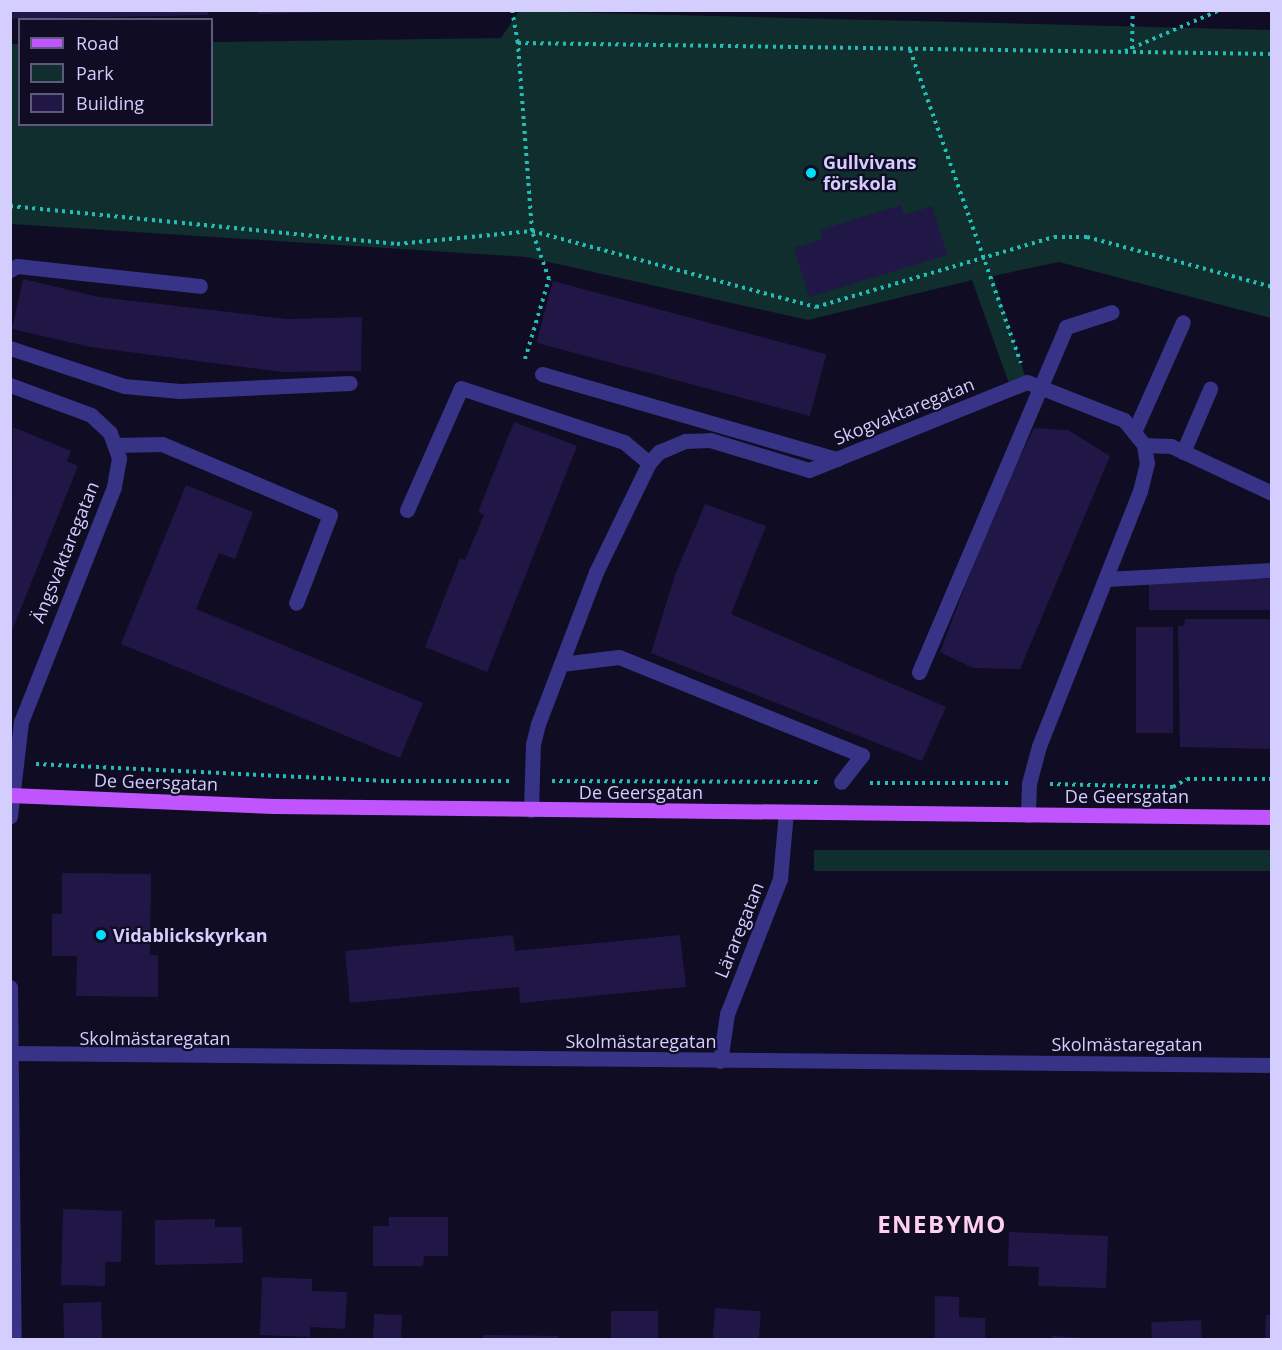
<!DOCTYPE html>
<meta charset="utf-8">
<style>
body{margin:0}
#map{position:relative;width:1282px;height:1350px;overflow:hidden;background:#100c23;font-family:"Open Sans",sans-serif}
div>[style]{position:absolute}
.green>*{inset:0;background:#0f2e2d;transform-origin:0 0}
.building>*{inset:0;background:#201746;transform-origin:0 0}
.path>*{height:4px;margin-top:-2px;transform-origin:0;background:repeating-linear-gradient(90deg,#24bdb4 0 3px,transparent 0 7.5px)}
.minor>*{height:15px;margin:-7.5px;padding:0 7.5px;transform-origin:7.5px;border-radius:7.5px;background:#373386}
.major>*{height:15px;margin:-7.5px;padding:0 7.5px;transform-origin:7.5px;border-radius:7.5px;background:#c055ff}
.dots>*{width:16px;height:16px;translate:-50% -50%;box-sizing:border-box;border:3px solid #100c23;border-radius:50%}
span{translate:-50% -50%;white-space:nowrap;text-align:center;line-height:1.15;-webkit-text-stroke:4.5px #100c23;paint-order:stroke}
.poi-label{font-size:18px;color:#d4ceff;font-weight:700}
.left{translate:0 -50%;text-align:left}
.street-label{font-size:18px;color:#d4ceff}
.district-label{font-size:24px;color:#ffd0ee;font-weight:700;letter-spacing:1.5px}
.frame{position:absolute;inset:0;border:12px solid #d4ceff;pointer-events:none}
.legend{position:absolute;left:18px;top:18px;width:195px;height:108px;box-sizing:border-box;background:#100c23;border:2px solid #5e5a7b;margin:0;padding:8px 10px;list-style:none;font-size:18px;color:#d4ceff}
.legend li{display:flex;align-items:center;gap:12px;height:30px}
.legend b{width:30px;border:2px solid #5e5a7b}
</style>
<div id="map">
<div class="green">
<i style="clip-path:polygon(519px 11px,1271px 30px,1271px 318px,1059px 262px,993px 276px,1027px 382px,1011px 389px,972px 280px,808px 320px,526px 257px,11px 224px,10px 44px,19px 44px,20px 124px,212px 124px,212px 42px,501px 38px)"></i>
<i style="left:814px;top:850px;width:457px;height:21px"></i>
</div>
<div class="building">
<i style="clip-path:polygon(10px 10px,208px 10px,208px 15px,10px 19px)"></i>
<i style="clip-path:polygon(258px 10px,334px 10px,334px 12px,258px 14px)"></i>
<i style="clip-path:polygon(901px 205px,904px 215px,932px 206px,947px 255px,809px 297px,794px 248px,823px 239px,820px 230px)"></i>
<i style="clip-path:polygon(23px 279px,99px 297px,287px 319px,362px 317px,361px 371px,283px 372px,90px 347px,12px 329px)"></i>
<i style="left:553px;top:281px;width:283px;height:64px;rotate:15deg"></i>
<i style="clip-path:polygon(514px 422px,577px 446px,487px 672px,425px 647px,460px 558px,465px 560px,484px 515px,478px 512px)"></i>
<i style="clip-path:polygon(13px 427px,71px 451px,67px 461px,78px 466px,11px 633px)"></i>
<i style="clip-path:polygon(1034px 428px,1068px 430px,1110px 456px,1020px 669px,973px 668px,940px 652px,997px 503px)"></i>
<i style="clip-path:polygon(186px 485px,253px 512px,235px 559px,219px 553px,196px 609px,423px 703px,400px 758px,121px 644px)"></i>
<i style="clip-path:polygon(705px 504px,766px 526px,731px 614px,946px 707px,922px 761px,651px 653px,675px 575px)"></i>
<i style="left:1149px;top:579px;width:123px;height:31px"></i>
<i style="clip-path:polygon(1185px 619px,1272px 619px,1272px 749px,1180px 747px,1178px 626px,1184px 626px)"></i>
<i style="left:1136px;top:627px;width:37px;height:106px"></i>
<i style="clip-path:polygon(62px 873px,151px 874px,150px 955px,158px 955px,158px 997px,76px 996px,77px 956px,52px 956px,52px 914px,62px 914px)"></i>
<i style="clip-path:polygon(513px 935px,515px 951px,680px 935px,686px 987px,520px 1003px,519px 987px,350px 1003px,345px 951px)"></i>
<i style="clip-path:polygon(63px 1209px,122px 1211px,121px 1262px,105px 1262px,105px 1286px,61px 1285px)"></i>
<i style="clip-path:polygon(389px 1217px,448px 1217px,448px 1256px,424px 1256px,423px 1266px,373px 1266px,373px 1226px,389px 1226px)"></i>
<i style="clip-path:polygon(215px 1219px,215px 1227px,242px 1227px,243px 1263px,155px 1265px,155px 1220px)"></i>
<i style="clip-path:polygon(1009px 1232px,1108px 1236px,1106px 1288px,1038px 1286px,1039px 1267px,1008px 1266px)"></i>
<i style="clip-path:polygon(262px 1277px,312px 1279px,312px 1291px,347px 1292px,345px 1329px,310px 1327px,310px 1337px,260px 1335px)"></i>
<i style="clip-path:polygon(935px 1296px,959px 1297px,959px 1317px,985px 1318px,985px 1340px,935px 1340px)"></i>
<i style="left:101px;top:1302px;width:38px;height:38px;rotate:88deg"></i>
<i style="left:715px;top:1308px;width:46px;height:32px;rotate:4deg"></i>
<i style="left:611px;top:1311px;width:47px;height:29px"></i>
<i style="left:374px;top:1314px;width:28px;height:26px;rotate:2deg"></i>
<i style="clip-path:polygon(1266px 1315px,1272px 1315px,1272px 1340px,1265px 1340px)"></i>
<i style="left:1201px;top:1320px;width:20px;height:50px;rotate:87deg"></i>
<i style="clip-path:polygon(483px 1335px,558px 1336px,558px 1340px,483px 1340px)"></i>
<i style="clip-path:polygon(1052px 1336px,1086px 1338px,1086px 1340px,1052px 1340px)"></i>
</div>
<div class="path">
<i style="left:512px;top:10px;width:34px;rotate:80deg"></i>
<i style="left:1132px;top:49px;width:39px;rotate:-89deg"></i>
<i style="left:910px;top:50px;width:332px;rotate:70.5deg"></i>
<i style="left:1125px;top:51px;width:103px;rotate:-23.3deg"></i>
<i style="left:10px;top:206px;width:389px;rotate:5.6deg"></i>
<i style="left:397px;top:244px;width:136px;rotate:-5.5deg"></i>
<i style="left:532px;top:231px;width:294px;rotate:15deg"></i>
<i style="left:816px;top:307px;width:248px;rotate:-16.4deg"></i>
<i style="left:1054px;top:237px;width:33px"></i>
<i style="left:1087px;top:237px;width:192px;rotate:15.1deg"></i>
<i style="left:525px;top:359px;width:84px;rotate:-73.3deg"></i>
<i style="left:549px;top:279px;width:51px;rotate:-109.5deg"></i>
<i style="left:532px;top:231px;width:189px;rotate:-94.3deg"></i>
<i style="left:518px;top:43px;width:754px;rotate:0.84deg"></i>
<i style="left:36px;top:764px;width:350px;rotate:2.8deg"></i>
<i style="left:386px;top:781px;width:125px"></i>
<i style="left:552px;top:781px;width:268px;rotate:0.2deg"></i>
<i style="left:870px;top:783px;width:139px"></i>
<i style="left:1050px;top:784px;width:123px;rotate:1.4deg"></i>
<i style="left:1173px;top:787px;width:16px;rotate:-30deg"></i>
<i style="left:1187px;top:779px;width:85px"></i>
</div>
<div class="minor">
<i style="left:10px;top:270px;width:8px;rotate:-30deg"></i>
<i style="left:17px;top:266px;width:184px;rotate:6.2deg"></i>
<i style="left:10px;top:348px;width:120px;rotate:18.4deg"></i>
<i style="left:124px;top:386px;width:56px;rotate:5.1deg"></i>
<i style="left:180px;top:391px;width:170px;rotate:-2.7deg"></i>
<i style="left:542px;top:374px;width:307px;rotate:16.1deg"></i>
<i style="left:10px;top:385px;width:86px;rotate:20.3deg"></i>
<i style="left:91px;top:415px;width:26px;rotate:43deg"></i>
<i style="left:110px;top:433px;width:27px;rotate:70deg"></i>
<i style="left:119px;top:458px;width:29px;rotate:100deg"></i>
<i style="left:114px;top:487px;width:253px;rotate:111.6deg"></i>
<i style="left:21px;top:722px;width:95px;rotate:96.7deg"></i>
<i style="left:1134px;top:432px;width:120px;rotate:-66deg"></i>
<i style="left:115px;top:445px;width:47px;rotate:-1.2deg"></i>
<i style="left:162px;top:444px;width:182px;rotate:22.9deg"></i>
<i style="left:330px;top:515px;width:94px;rotate:111.1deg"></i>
<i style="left:1144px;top:445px;width:27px;rotate:2deg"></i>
<i style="left:1171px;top:446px;width:111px;rotate:25deg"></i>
<i style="left:1183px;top:452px;width:69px;rotate:-66.8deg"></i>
<i style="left:407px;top:510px;width:133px;rotate:-66.1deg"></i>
<i style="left:461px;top:388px;width:172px;rotate:18.3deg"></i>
<i style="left:624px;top:442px;width:33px;rotate:40deg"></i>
<i style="left:1106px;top:579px;width:166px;rotate:-3.1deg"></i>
<i style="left:561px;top:664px;width:58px;rotate:-6.9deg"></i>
<i style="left:619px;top:657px;width:262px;rotate:22deg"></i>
<i style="left:862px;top:755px;width:34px;rotate:128deg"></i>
<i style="left:919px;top:672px;width:375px;rotate:-66.9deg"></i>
<i style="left:1066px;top:327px;width:48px;rotate:-18.1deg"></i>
<i style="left:531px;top:810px;width:66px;rotate:-88.3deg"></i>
<i style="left:533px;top:744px;width:21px;rotate:-76deg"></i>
<i style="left:538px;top:724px;width:163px;rotate:-69.1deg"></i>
<i style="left:596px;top:572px;width:121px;rotate:-64.1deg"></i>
<i style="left:649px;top:463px;width:15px;rotate:-48deg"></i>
<i style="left:659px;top:452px;width:28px;rotate:-23deg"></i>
<i style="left:685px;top:441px;width:25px;rotate:-2deg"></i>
<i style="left:710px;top:440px;width:103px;rotate:16.9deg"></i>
<i style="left:809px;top:470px;width:235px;rotate:-22deg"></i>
<i style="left:1027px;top:382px;width:104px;rotate:21.4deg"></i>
<i style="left:1124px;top:420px;width:32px;rotate:51deg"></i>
<i style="left:1144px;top:445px;width:18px;rotate:81deg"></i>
<i style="left:1147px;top:463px;width:29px;rotate:104deg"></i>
<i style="left:1140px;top:491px;width:274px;rotate:111.6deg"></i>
<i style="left:1039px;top:746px;width:38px;rotate:105deg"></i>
<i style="left:1029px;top:783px;width:32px;rotate:92deg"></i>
<i style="left:10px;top:987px;width:353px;rotate:89.4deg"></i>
<i style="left:10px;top:1053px;width:1262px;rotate:0.54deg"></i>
<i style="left:720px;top:1061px;width:48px;rotate:-81.5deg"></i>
<i style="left:727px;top:1014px;width:145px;rotate:-68.6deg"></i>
<i style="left:780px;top:879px;width:67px;rotate:-84.9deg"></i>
</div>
<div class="major">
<i style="left:10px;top:795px;width:264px;rotate:2.4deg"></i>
<i style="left:274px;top:806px;width:998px;rotate:0.63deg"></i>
</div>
<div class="dots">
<i style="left:811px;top:173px;background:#00dff9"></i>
<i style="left:101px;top:935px;background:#00dff9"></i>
</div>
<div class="poi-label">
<span class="left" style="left:823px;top:173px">Gullvivans<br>förskola</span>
<span class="left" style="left:113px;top:935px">Vidablickskyrkan</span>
</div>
<div class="street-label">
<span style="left:904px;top:411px;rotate:-22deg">Skogvaktaregatan</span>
<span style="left:65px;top:552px;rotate:-68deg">Ängsvaktaregatan</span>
<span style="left:156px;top:782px;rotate:2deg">De Geersgatan</span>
<span style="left:641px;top:792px">De Geersgatan</span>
<span style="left:1127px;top:796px">De Geersgatan</span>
<span style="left:739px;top:930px;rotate:-68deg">Läraregatan</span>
<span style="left:155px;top:1038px">Skolmästaregatan</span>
<span style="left:641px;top:1041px">Skolmästaregatan</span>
<span style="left:1127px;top:1044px">Skolmästaregatan</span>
</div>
<div class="district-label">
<span style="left:942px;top:1224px">ENEBYMO</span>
</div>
<div class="frame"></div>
<ul class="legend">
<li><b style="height:8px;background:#c055ff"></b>Road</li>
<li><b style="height:16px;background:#0f2e2d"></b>Park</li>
<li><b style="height:16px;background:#201746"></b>Building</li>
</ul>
</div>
